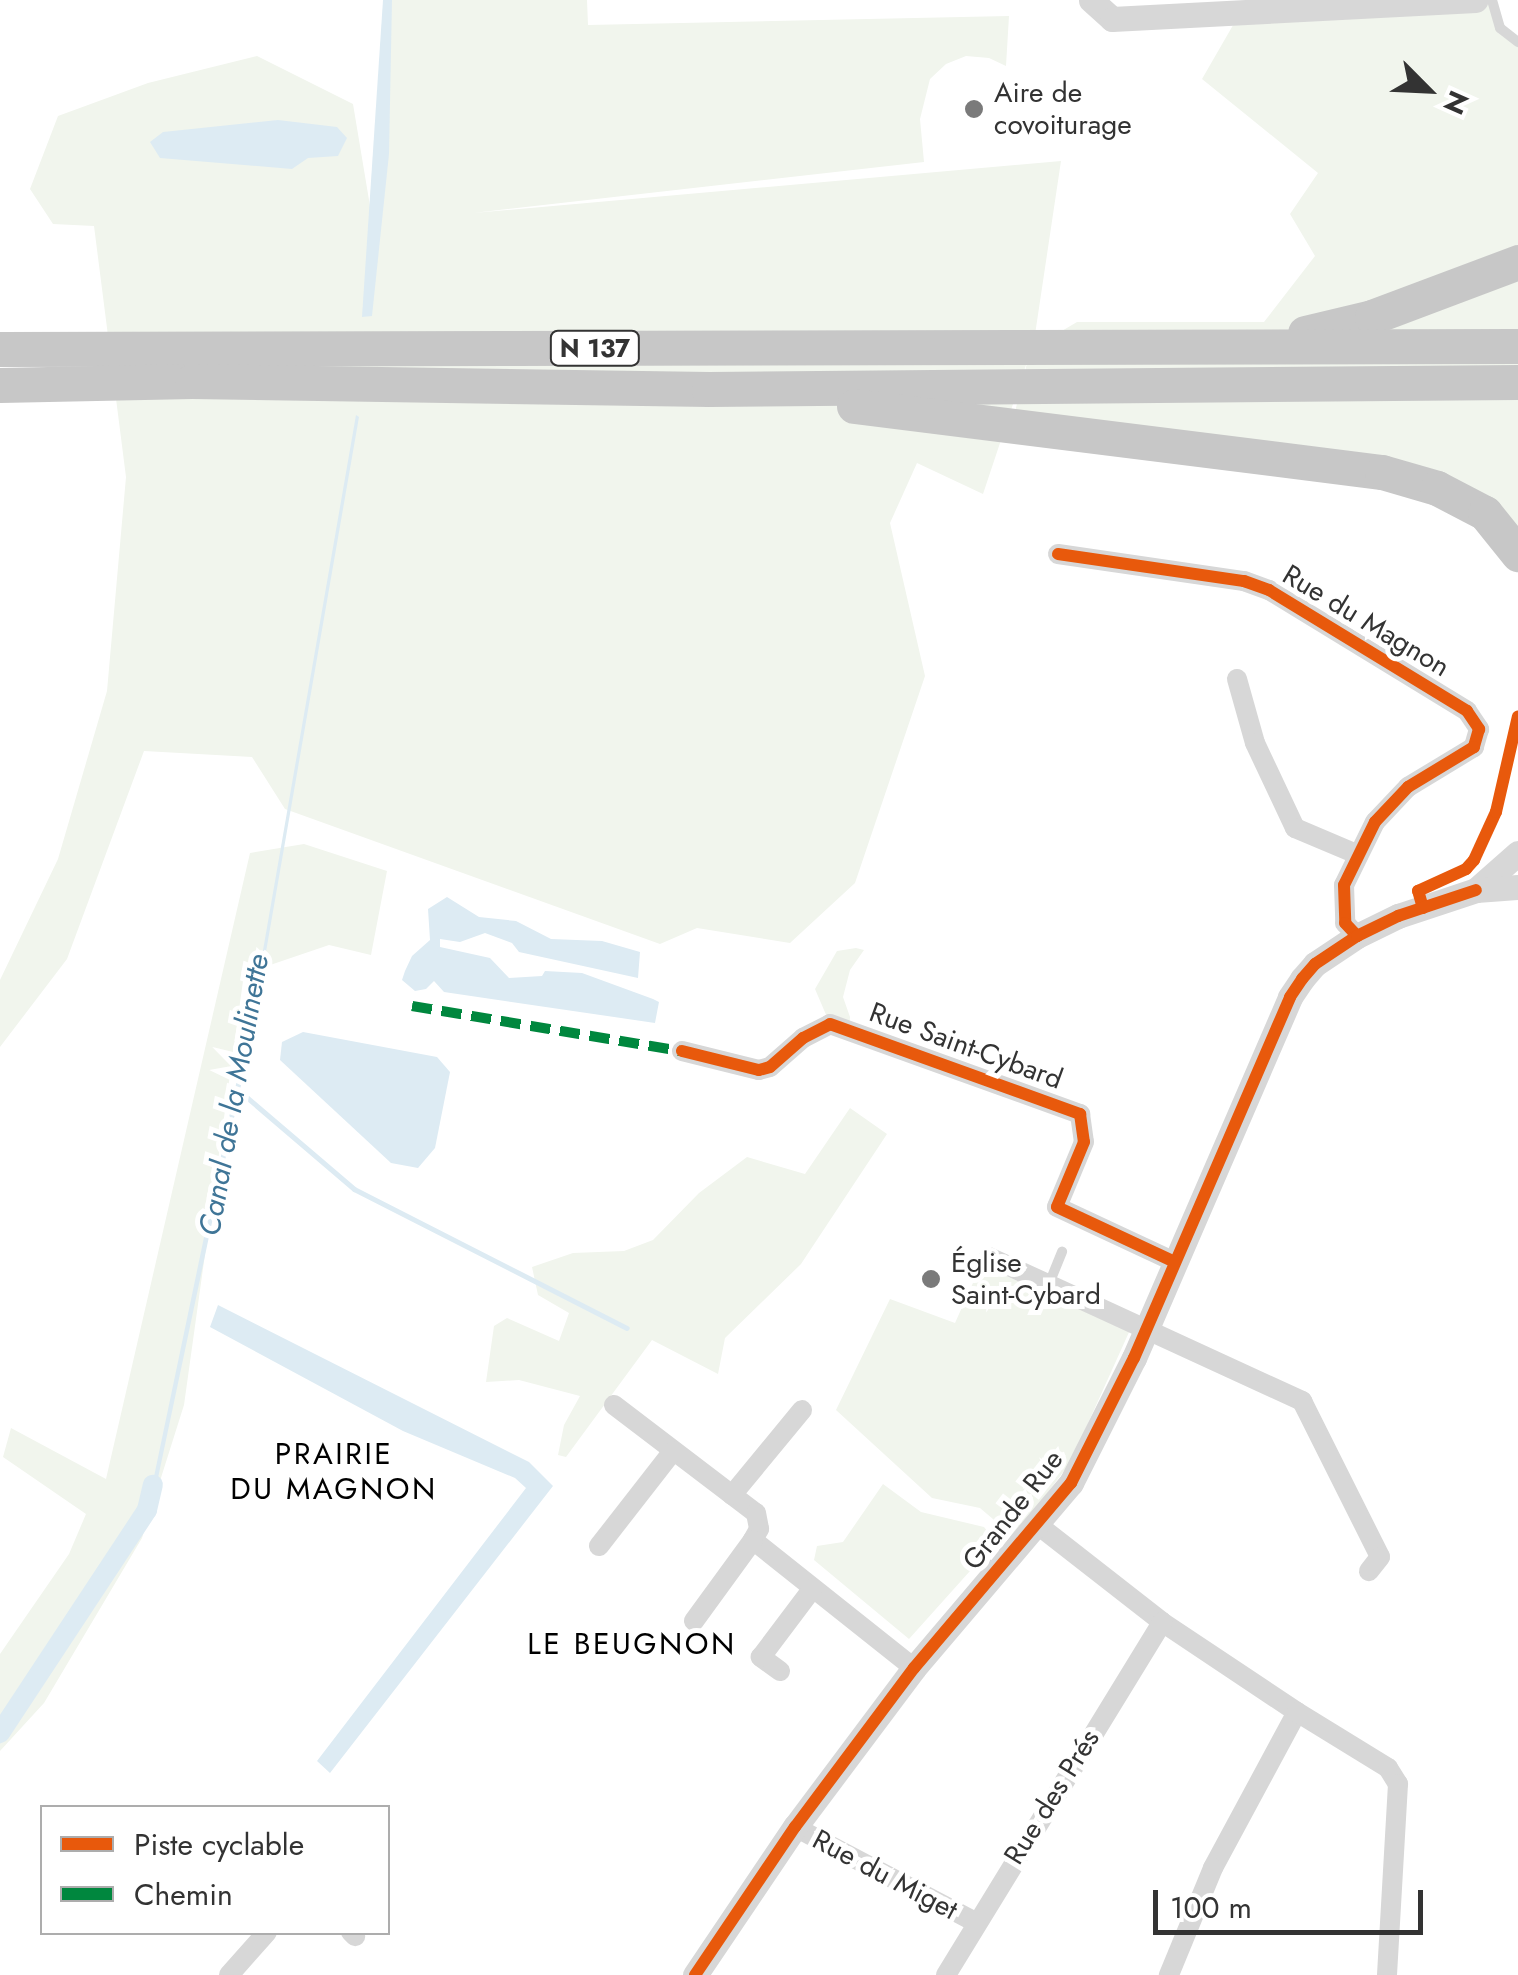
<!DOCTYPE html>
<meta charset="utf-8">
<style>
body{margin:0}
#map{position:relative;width:1518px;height:1975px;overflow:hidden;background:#fff;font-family:Jost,sans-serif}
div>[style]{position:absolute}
.green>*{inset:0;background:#f1f5ed}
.water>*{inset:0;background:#ddebf3}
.stream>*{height:5px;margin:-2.5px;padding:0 2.5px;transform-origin:2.5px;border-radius:2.5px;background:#ddebf3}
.canal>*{height:20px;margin:-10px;padding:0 10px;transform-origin:10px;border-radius:10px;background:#ddebf3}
.service>*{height:10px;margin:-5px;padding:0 5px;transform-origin:5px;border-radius:5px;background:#d7d7d7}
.minor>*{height:20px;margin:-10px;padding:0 10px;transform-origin:10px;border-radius:10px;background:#d7d7d7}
.tertiary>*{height:25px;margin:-12.5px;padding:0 12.5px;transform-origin:12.5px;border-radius:12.5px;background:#d7d7d7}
.trunk>*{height:35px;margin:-17.5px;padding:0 17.5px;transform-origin:17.5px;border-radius:17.5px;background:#c7c7c7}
.quiet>*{height:10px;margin-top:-5px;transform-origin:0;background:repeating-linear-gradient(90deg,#00873e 0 20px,transparent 0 30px)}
.cycleway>*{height:12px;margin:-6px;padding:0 6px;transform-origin:6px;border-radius:6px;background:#e8590c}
.dots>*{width:28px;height:28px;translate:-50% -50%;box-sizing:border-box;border:5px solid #fff;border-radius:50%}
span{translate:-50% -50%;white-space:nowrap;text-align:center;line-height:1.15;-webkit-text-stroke:10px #fff;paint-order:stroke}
.shield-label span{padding:2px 8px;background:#fff;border:2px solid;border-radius:8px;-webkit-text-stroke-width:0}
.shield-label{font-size:25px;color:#333;font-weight:700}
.poi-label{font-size:28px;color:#333}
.left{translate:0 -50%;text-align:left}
.street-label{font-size:28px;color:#333}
.water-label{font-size:30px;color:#3f7597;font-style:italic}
.neighbourhood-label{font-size:30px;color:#000;letter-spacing:2.5px}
.legend{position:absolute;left:40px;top:1805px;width:350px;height:130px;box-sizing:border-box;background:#fff;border:2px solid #adadad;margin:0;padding:12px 18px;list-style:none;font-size:30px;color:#333}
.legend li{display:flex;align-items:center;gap:20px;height:50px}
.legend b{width:50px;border:2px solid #adadad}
.north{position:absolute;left:1378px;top:40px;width:100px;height:100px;-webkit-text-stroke:8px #fff;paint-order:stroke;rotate:114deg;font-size:28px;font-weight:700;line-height:40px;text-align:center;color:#333}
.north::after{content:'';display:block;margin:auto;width:35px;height:45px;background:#333;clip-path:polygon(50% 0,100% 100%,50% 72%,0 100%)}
.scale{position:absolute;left:1153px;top:1890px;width:270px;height:45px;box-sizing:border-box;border:5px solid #333;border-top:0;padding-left:12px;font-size:30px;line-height:35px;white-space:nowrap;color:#333;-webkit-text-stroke:8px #fff;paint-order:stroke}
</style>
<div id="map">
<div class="green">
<i style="clip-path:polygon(384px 0,587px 0,588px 25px,1009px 16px,1006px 66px,989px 58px,966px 56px,946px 64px,930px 79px,920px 119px,924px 162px,473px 213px,1061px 161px,1033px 348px,1077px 322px,1264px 322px,1315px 256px,1290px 214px,1318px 173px,1202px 79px,1236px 20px,1492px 0,1496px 15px,1518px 42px,1518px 554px,1437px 488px,1012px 424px,1028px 359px,983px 494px,917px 463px,890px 523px,925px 676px,855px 883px,790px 943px,697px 928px,660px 944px,285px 809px,252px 757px,144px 751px,67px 959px,0 1047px,0 980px,58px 859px,107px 691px,126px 477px,94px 226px,53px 224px,30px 189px,58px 116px,148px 83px,257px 56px,353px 104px,372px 218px)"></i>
<i style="clip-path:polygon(304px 844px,387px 871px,371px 955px,329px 945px,244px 974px,184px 1405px,142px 1538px,44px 1703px,0 1751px,0 1654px,69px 1554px,86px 1514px,3px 1457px,11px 1428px,106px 1479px,250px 853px)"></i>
<i style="clip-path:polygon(856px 948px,864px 950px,850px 970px,843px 997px,850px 1017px,849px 1031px,830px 1024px,815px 989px,837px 951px)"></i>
<i style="clip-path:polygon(850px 1108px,887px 1134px,801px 1264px,725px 1338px,718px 1374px,652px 1340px,566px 1457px,558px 1455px,564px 1425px,580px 1396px,519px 1380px,486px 1382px,494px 1326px,507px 1318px,559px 1341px,569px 1313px,538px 1295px,532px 1267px,573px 1253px,624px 1251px,653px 1240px,699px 1193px,747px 1157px,805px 1174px)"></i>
<i style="clip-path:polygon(981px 1265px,1130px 1330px,1070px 1463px,1014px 1537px,980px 1508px,932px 1498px,836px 1410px,890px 1299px,955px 1323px)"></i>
<i style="clip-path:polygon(883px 1484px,921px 1512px,984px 1527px,996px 1542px,909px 1639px,814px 1560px,817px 1546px,843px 1542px)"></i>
</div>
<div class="water">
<i style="clip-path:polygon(383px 0,392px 0,389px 154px,372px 316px,362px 317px)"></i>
<i style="clip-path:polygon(278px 120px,337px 127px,347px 138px,338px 156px,308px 158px,292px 169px,160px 158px,150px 142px,163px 132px)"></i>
<i style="clip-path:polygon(356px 415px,359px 417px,251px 1038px,151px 1511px,0 1744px,0 1733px,147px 1510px,258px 979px)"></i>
<i style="clip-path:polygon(447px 897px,479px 917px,516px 921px,551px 939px,602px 941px,640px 952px,638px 978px,519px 952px,512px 943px,485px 933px,460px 942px,440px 939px,440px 947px,490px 958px,509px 978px,542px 976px,545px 971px,582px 973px,653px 999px,659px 1002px,655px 1023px,444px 992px,434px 981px,426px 989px,415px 991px,402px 980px,405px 971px,412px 956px,430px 940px,428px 909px)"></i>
<i style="clip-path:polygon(303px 1032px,437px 1057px,450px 1072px,435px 1148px,418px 1168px,391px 1163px,280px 1060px,282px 1042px)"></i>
<i style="clip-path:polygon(218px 1305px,529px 1462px,553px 1486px,330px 1773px,317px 1761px,526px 1488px,515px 1478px,403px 1431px,210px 1327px)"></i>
</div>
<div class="stream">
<i style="left:237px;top:1089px;width:154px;rotate:40.5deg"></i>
<i style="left:354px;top:1189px;width:306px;rotate:27deg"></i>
</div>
<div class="canal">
<i style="left:0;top:1733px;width:267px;rotate:-56.6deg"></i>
<i style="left:147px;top:1510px;width:26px;rotate:-77deg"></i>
</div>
<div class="service">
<i style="left:1492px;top:0;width:29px;rotate:74deg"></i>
<i style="left:1500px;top:28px;width:23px;rotate:38deg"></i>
<i style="left:1049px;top:1284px;width:35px;rotate:-68deg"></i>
</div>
<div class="minor">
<i style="left:1058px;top:554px;width:188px;rotate:8.3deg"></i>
<i style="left:1244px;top:581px;width:27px;rotate:20deg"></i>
<i style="left:1269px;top:590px;width:232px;rotate:31.4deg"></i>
<i style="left:1467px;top:711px;width:22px;rotate:56deg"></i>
<i style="left:1479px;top:729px;width:19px;rotate:106deg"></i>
<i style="left:1474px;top:747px;width:77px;rotate:148.8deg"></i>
<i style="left:1408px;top:787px;width:48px;rotate:133.3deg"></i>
<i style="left:1375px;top:822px;width:70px;rotate:116.2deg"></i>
<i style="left:1344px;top:885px;width:38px;rotate:88deg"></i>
<i style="left:1345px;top:923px;width:18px;rotate:47deg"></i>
<i style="left:1237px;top:679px;width:66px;rotate:74.3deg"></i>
<i style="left:1255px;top:743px;width:94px;rotate:64.8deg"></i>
<i style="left:1295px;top:828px;width:69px;rotate:22.9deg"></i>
<i style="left:682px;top:1051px;width:79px;rotate:13.9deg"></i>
<i style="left:759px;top:1070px;width:11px;rotate:-15deg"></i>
<i style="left:770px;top:1067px;width:44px;rotate:-41.3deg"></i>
<i style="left:803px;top:1038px;width:30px;rotate:-27deg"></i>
<i style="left:830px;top:1024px;width:266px;rotate:19.8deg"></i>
<i style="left:1080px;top:1114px;width:28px;rotate:82deg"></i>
<i style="left:1084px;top:1142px;width:70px;rotate:112.6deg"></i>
<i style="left:1057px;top:1207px;width:130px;rotate:25deg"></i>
<i style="left:989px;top:1257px;width:345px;rotate:24.7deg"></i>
<i style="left:1302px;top:1401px;width:174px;rotate:63.4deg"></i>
<i style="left:1380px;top:1557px;width:18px;rotate:128deg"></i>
<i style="left:614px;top:1405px;width:178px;rotate:37.3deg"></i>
<i style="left:756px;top:1513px;width:16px;rotate:79deg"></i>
<i style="left:759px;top:1529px;width:13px;rotate:119deg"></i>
<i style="left:753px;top:1540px;width:206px;rotate:38.5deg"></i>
<i style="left:732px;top:1495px;width:110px;rotate:-50.5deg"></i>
<i style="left:1038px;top:1525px;width:157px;rotate:38deg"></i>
<i style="left:1162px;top:1622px;width:162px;rotate:33.7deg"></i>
<i style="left:1297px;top:1712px;width:177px;rotate:118.3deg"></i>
<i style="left:1213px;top:1868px;width:116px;rotate:112.4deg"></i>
<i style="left:599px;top:1546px;width:120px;rotate:-52.1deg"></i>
<i style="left:694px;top:1621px;width:100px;rotate:-53.9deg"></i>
<i style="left:780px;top:1671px;width:24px;rotate:-144deg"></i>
<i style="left:761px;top:1657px;width:86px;rotate:-53deg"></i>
<i style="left:1297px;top:1712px;width:107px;rotate:31.6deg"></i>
<i style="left:1388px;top:1768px;width:19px;rotate:58deg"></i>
<i style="left:1398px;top:1784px;width:191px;rotate:93.3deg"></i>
<i style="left:795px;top:1827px;width:204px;rotate:27.8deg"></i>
<i style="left:351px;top:1932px;width:6px;rotate:45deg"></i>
<i style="left:229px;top:1975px;width:57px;rotate:-48.5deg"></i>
<i style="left:946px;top:1975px;width:414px;rotate:-58.5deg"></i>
</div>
<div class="tertiary">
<i style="left:1091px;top:0;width:28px;rotate:42deg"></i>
<i style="left:1112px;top:19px;width:364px;rotate:-3deg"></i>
<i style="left:1476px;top:890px;width:56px;rotate:-41.4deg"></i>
<i style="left:695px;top:1975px;width:179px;rotate:-56deg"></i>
<i style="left:795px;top:1827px;width:199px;rotate:-53.2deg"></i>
<i style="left:914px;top:1668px;width:243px;rotate:-49.7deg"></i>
<i style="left:1071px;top:1483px;width:140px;rotate:-63.3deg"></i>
<i style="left:1134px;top:1358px;width:393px;rotate:-66.6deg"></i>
<i style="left:1290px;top:997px;width:22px;rotate:-56deg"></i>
<i style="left:1302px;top:979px;width:20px;rotate:-49deg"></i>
<i style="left:1315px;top:964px;width:50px;rotate:-33.7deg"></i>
<i style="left:1357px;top:936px;width:46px;rotate:-26deg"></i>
<i style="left:1398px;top:916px;width:82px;rotate:-18.4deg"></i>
<i style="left:1476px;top:890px;width:42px;rotate:-4.1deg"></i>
</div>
<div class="trunk">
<i style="left:1305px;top:333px;width:69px;rotate:-13.4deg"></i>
<i style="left:1372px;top:317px;width:156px;rotate:-20.6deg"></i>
<i style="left:0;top:349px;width:1518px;rotate:-0.11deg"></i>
<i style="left:0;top:385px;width:192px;rotate:-1.2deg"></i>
<i style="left:192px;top:381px;width:517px;rotate:0.89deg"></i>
<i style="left:709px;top:389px;width:809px;rotate:-0.5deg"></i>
<i style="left:854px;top:406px;width:532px;rotate:7.13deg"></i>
<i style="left:1382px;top:472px;width:57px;rotate:16.2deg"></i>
<i style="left:1437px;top:488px;width:54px;rotate:27.5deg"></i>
<i style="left:1485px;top:513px;width:53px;rotate:51.2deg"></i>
</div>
<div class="quiet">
<i style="left:412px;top:1006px;width:274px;rotate:9.5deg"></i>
</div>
<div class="cycleway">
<i style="left:1058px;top:554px;width:188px;rotate:8.3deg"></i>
<i style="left:1244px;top:581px;width:27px;rotate:20deg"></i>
<i style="left:1269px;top:590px;width:232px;rotate:31.4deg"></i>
<i style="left:1467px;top:711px;width:22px;rotate:56deg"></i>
<i style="left:1479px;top:729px;width:19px;rotate:106deg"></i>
<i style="left:1474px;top:747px;width:77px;rotate:148.8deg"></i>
<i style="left:1408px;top:787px;width:48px;rotate:133.3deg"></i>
<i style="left:1375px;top:822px;width:70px;rotate:116.2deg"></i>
<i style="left:1344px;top:885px;width:38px;rotate:88deg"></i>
<i style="left:1345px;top:923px;width:18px;rotate:47deg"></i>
<i style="left:1423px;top:908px;width:18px;rotate:-106deg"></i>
<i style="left:1418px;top:891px;width:53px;rotate:-24.6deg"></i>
<i style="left:1466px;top:869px;width:12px;rotate:-48deg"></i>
<i style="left:1474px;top:860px;width:53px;rotate:-65.4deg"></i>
<i style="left:1496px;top:812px;width:98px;rotate:-77.1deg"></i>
<i style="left:682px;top:1051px;width:79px;rotate:13.9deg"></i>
<i style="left:759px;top:1070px;width:11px;rotate:-15deg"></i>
<i style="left:770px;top:1067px;width:44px;rotate:-41.3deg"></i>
<i style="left:803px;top:1038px;width:30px;rotate:-27deg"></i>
<i style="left:830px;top:1024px;width:266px;rotate:19.8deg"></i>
<i style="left:1080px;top:1114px;width:28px;rotate:82deg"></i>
<i style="left:1084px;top:1142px;width:70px;rotate:112.6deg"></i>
<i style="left:1057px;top:1207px;width:130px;rotate:25deg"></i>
<i style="left:695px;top:1975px;width:179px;rotate:-56deg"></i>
<i style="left:795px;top:1827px;width:199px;rotate:-53.2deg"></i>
<i style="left:914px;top:1668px;width:243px;rotate:-49.7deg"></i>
<i style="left:1071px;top:1483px;width:140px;rotate:-63.3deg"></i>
<i style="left:1134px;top:1358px;width:393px;rotate:-66.6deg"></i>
<i style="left:1290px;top:997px;width:22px;rotate:-56deg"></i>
<i style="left:1302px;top:979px;width:20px;rotate:-49deg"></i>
<i style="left:1315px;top:964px;width:50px;rotate:-33.7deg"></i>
<i style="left:1357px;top:936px;width:46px;rotate:-26deg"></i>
<i style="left:1398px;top:916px;width:82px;rotate:-18.4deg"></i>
</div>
<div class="dots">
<i style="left:974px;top:109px;background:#7a7a7a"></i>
<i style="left:931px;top:1279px;background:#7a7a7a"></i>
</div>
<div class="shield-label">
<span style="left:595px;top:348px">N 137</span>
</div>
<div class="poi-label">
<span class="left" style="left:994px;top:109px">Aire de<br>covoiturage</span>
<span class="left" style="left:951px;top:1279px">Église<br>Saint-Cybard</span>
</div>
<div class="street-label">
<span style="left:1366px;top:621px;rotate:31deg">Rue du Magnon</span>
<span style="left:966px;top:1046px;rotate:20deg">Rue Saint-Cybard</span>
<span style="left:1013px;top:1510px;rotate:-52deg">Grande Rue</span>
<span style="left:1052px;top:1797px;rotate:-58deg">Rue des Prés</span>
<span style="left:885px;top:1875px;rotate:28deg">Rue du Miget</span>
</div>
<div class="water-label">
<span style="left:234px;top:1095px;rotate:-80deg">Canal de la Moulinette</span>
</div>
<div class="neighbourhood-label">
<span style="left:334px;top:1471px">PRAIRIE<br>DU MAGNON</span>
<span style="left:632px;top:1644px">LE BEUGNON</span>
</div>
<ul class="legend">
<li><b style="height:12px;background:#e8590c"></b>Piste cyclable</li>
<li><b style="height:12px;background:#00873e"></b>Chemin</li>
</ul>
<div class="north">N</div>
<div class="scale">100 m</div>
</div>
